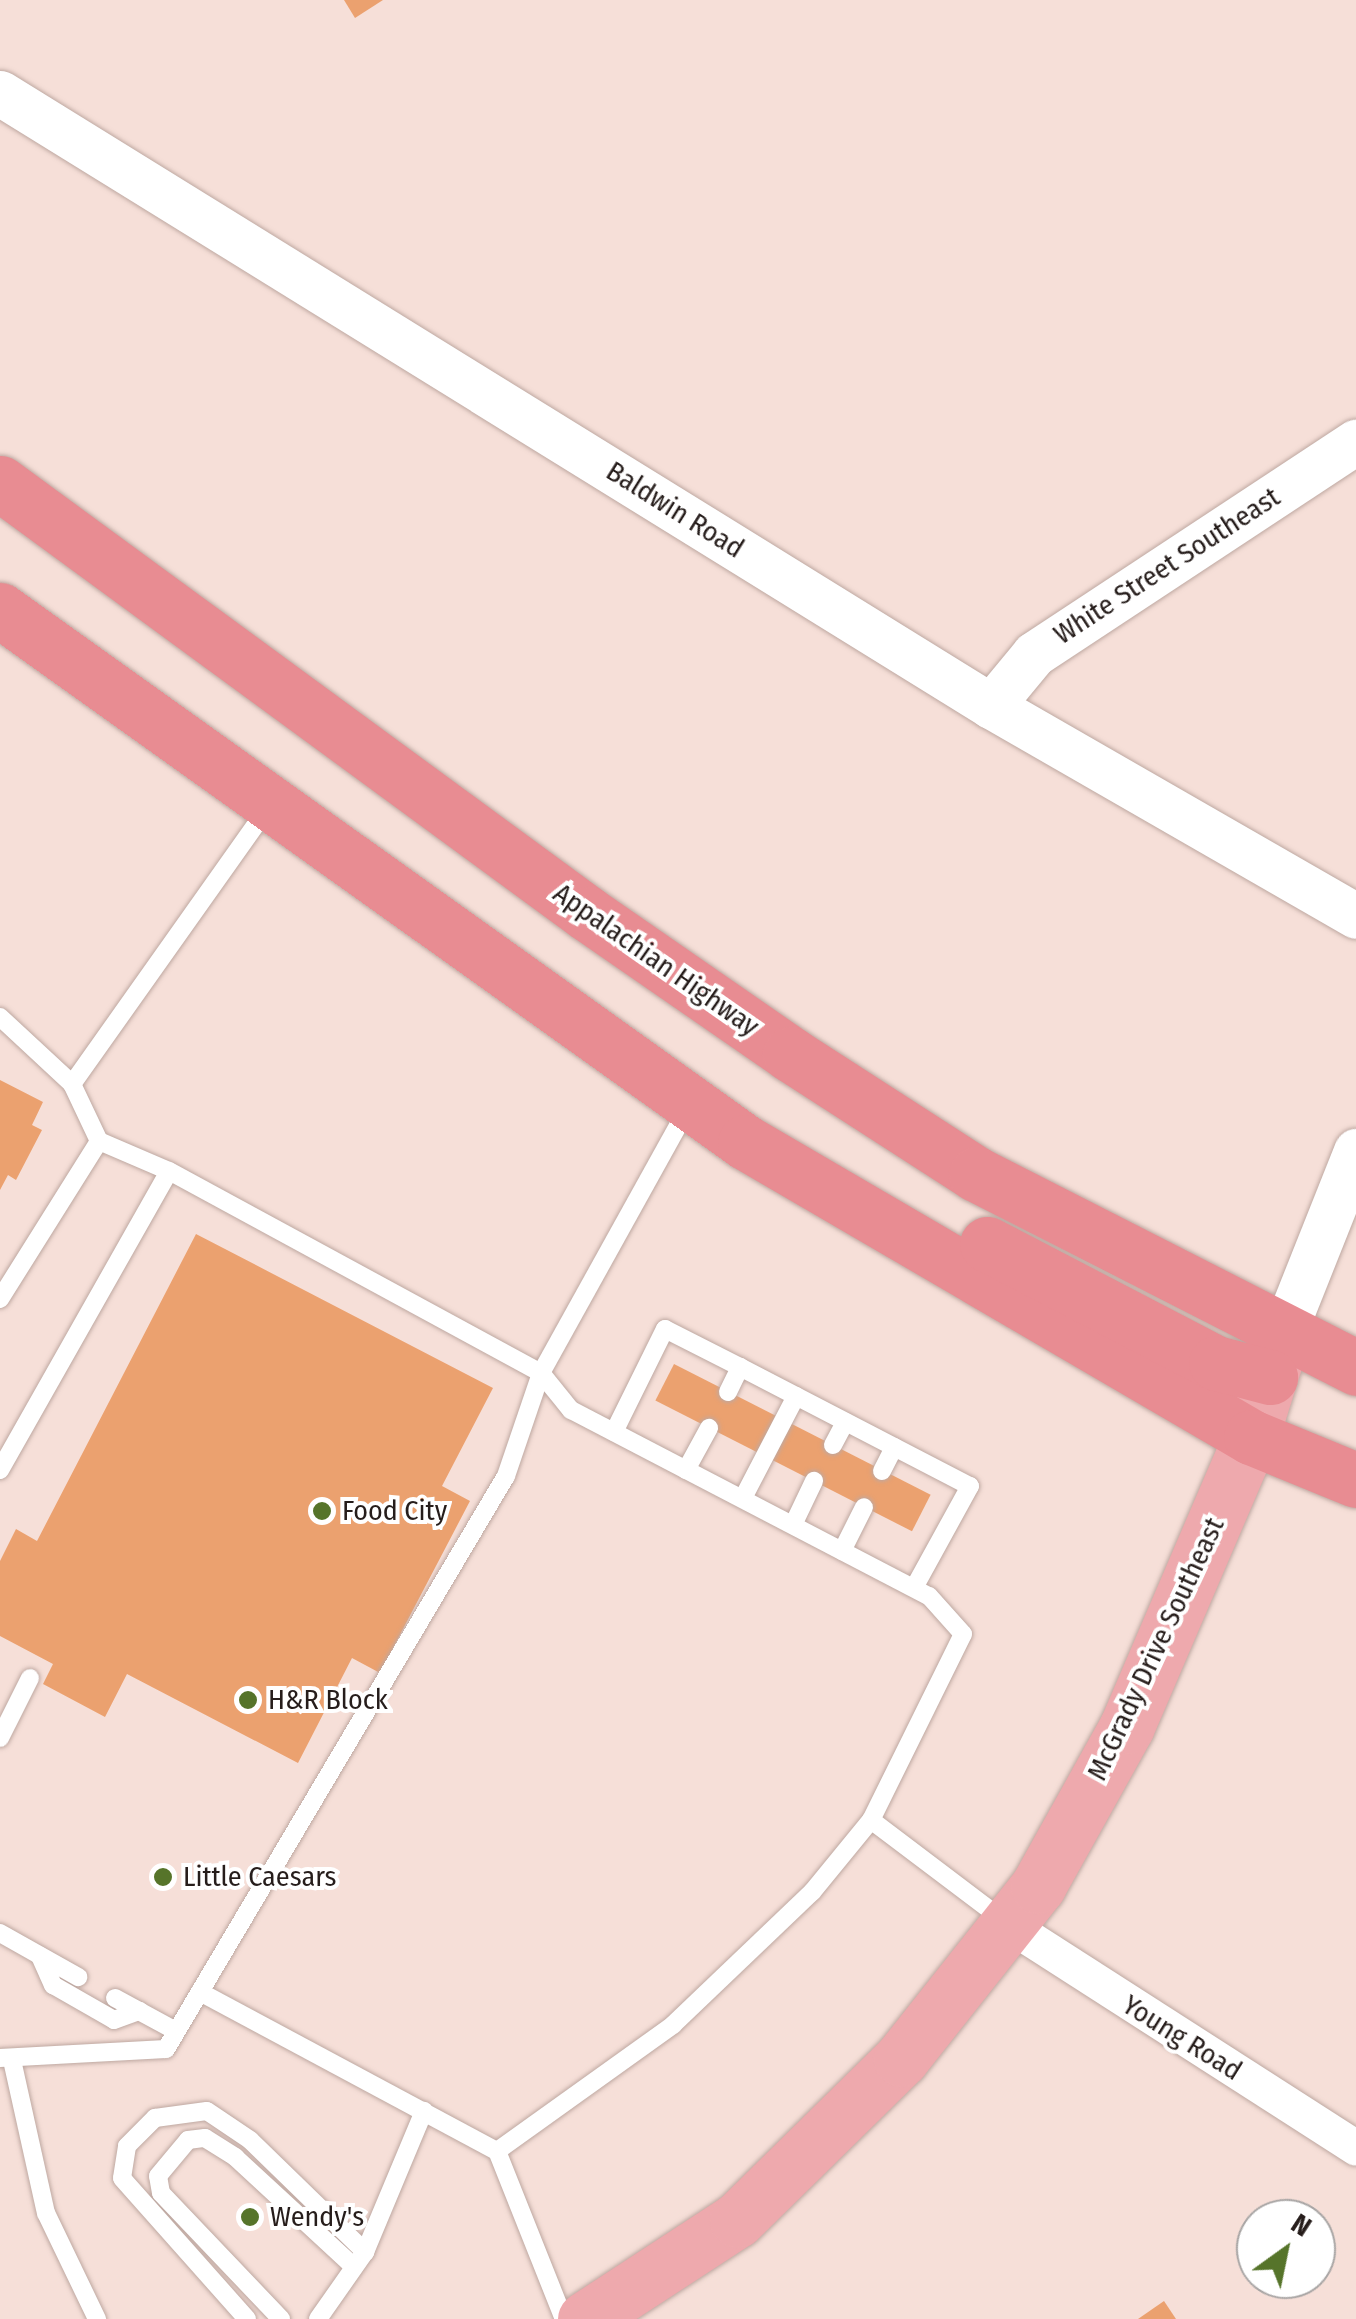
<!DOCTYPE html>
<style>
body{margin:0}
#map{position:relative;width:1356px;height:2319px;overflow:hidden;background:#f6dfd8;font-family:"Fira Sans Condensed",sans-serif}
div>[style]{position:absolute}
.building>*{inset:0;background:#eba16f;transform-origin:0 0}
.roads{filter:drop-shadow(0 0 2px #bea8a1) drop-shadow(0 0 2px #bea8a1)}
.service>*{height:18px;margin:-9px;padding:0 9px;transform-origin:9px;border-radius:9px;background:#fff}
.minor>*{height:35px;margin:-17.5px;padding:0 17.5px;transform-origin:17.5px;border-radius:17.5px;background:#fff}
.tertiary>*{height:45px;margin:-22.5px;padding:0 22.5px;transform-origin:22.5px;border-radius:22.5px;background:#fff}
.primary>*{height:55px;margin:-27.5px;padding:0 27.5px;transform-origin:27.5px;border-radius:27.5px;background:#eea9ad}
.trunk>*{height:55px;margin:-27.5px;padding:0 27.5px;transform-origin:27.5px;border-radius:27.5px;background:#e88c92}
.dots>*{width:28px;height:28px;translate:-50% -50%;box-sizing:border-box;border:5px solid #fff;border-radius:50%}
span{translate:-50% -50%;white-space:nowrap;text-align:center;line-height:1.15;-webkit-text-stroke:8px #fff;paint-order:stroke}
.street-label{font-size:28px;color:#261d1b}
.poi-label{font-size:28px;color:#261d1b}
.left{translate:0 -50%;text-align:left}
.north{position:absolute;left:1236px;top:2199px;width:100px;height:100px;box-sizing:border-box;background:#fff;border:2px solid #a8a5a4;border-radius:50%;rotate:33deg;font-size:28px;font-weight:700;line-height:40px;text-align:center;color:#261d1b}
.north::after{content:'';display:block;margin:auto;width:35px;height:45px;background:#56742a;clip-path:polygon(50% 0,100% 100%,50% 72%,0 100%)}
</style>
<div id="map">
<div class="building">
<i style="clip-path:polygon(344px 0,383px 0,355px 18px)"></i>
<i style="clip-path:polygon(0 1080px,43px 1102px,32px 1125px,42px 1130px,16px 1180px,8px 1175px,0 1190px)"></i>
<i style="clip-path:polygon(196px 1234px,493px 1388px,442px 1486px,470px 1501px,380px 1673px,352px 1658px,298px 1763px,127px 1674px,105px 1717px,43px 1684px,53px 1664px,0 1636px,0 1561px,16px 1529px,37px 1541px)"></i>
<i style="left:674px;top:1364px;width:288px;height:41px;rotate:27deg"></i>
<i style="clip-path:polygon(1164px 2301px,1176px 2319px,1138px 2319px)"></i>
</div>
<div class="roads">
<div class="service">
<i style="left:269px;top:806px;width:341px;rotate:125.3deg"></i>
<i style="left:72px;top:1084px;width:63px;rotate:64.7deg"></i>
<i style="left:99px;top:1141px;width:76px;rotate:23.2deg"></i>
<i style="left:169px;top:1171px;width:423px;rotate:28.5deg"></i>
<i style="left:541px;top:1373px;width:48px;rotate:51deg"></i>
<i style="left:571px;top:1410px;width:403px;rotate:27.5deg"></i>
<i style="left:929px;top:1596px;width:51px;rotate:48.2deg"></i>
<i style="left:963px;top:1634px;width:208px;rotate:116.3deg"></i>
<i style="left:871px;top:1820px;width:93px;rotate:129.3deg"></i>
<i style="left:812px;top:1892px;width:192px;rotate:136.3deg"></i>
<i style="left:673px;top:2025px;width:216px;rotate:144.4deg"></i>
<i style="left:497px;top:2151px;width:181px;rotate:68.3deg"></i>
<i style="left:0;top:1017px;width:98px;rotate:42.9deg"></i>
<i style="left:0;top:1299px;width:186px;rotate:-57.9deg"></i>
<i style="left:728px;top:1392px;width:28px;rotate:-64deg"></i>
<i style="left:614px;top:1432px;width:115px;rotate:-63.7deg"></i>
<i style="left:665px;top:1329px;width:84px;rotate:26.9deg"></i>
<i style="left:740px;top:1367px;width:259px;rotate:27.4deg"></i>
<i style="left:970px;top:1486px;width:116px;rotate:118.8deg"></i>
<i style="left:833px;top:1445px;width:26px;rotate:-62deg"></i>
<i style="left:0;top:1470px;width:343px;rotate:-60.5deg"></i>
<i style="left:686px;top:1470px;width:48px;rotate:-61.3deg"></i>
<i style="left:882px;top:1471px;width:27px;rotate:-63deg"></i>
<i style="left:743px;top:1498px;width:115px;rotate:-62.5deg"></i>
<i style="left:793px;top:1525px;width:49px;rotate:-64.5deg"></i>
<i style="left:842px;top:1551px;width:49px;rotate:-63.4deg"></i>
<i style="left:0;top:1738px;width:67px;rotate:-63.4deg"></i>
<i style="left:871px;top:1820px;width:164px;rotate:37.1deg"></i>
<i style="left:0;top:1933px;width:90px;rotate:29.4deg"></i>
<i style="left:40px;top:1956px;width:32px;rotate:66deg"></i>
<i style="left:53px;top:1985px;width:70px;rotate:29.8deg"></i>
<i style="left:114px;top:2020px;width:27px;rotate:-20deg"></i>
<i style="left:200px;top:1992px;width:337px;rotate:28.2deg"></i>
<i style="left:115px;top:1998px;width:69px;rotate:28.4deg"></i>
<i style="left:0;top:2058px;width:166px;rotate:-3.1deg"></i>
<i style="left:166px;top:2049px;width:666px;rotate:-59.32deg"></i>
<i style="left:506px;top:1476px;width:109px;rotate:-71.2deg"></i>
<i style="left:541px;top:1373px;width:301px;rotate:-61deg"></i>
<i style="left:12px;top:2060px;width:157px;rotate:77.5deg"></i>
<i style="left:46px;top:2213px;width:118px;rotate:64.3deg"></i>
<i style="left:247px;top:2319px;width:188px;rotate:-131.6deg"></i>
<i style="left:122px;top:2178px;width:32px;rotate:-81deg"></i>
<i style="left:127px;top:2146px;width:40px;rotate:-45deg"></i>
<i style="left:155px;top:2118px;width:52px;rotate:-7.7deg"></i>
<i style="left:207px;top:2111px;width:52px;rotate:34deg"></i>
<i style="left:250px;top:2140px;width:161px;rotate:44.2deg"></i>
<i style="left:281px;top:2319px;width:174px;rotate:-133.6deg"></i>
<i style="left:161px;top:2193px;width:17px;rotate:-100deg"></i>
<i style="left:158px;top:2176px;width:47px;rotate:-50.2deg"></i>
<i style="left:188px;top:2140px;width:17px;rotate:-7deg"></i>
<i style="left:205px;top:2138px;width:36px;rotate:32deg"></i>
<i style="left:235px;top:2157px;width:162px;rotate:42.7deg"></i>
<i style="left:318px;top:2319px;width:82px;rotate:-55deg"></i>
<i style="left:365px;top:2252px;width:153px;rotate:-67.3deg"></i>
</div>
<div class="minor">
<i style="left:1009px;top:1925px;width:412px;rotate:32.7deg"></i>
</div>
<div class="tertiary">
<i style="left:0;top:93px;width:1165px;rotate:31.74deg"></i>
<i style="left:991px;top:706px;width:421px;rotate:29.9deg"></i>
<i style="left:991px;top:706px;width:67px;rotate:-50.4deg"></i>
<i style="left:1034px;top:654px;width:386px;rotate:-33.4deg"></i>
<i style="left:1284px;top:1332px;width:195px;rotate:-68.3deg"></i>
</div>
<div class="primary">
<i style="left:585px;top:2319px;width:181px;rotate:-33.1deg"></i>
<i style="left:737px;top:2220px;width:230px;rotate:-44.5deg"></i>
<i style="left:901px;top:2059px;width:221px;rotate:-51.6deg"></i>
<i style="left:1038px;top:1886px;width:183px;rotate:-60.9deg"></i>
<i style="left:1127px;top:1726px;width:314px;rotate:-66.8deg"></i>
<i style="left:1251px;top:1437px;width:110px;rotate:-72.6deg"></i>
</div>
<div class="trunk">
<i style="left:0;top:483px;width:729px;rotate:36.24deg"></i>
<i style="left:588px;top:914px;width:246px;rotate:34.7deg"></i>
<i style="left:790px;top:1054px;width:221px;rotate:32.8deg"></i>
<i style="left:976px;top:1174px;width:427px;rotate:27deg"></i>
<i style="left:0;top:610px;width:915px;rotate:35.53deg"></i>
<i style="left:745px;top:1142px;width:586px;rotate:30.24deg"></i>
<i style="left:1251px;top:1437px;width:113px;rotate:22.3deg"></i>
<i style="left:987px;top:1244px;width:258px;rotate:27.5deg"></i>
<i style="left:1216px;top:1363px;width:56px;rotate:14.5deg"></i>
</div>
</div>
<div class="dots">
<i style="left:322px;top:1511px;background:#56742a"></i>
<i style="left:248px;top:1700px;background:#56742a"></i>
<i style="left:163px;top:1877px;background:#56742a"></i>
<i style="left:250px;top:2217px;background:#56742a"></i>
</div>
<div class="street-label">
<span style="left:675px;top:510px;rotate:32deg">Baldwin Road</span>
<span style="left:1167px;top:566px;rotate:-33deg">White Street Southeast</span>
<span style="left:656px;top:960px;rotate:35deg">Appalachian Highway</span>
<span style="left:1156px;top:1649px;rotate:-65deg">McGrady Drive Southeast</span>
<span style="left:1182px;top:2038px;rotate:32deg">Young Road</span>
</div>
<div class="poi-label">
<span class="left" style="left:342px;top:1511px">Food City</span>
<span class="left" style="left:268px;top:1700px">H&amp;R Block</span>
<span class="left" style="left:183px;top:1877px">Little Caesars</span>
<span class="left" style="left:270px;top:2217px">Wendy's</span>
</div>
<div class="north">N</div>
</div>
